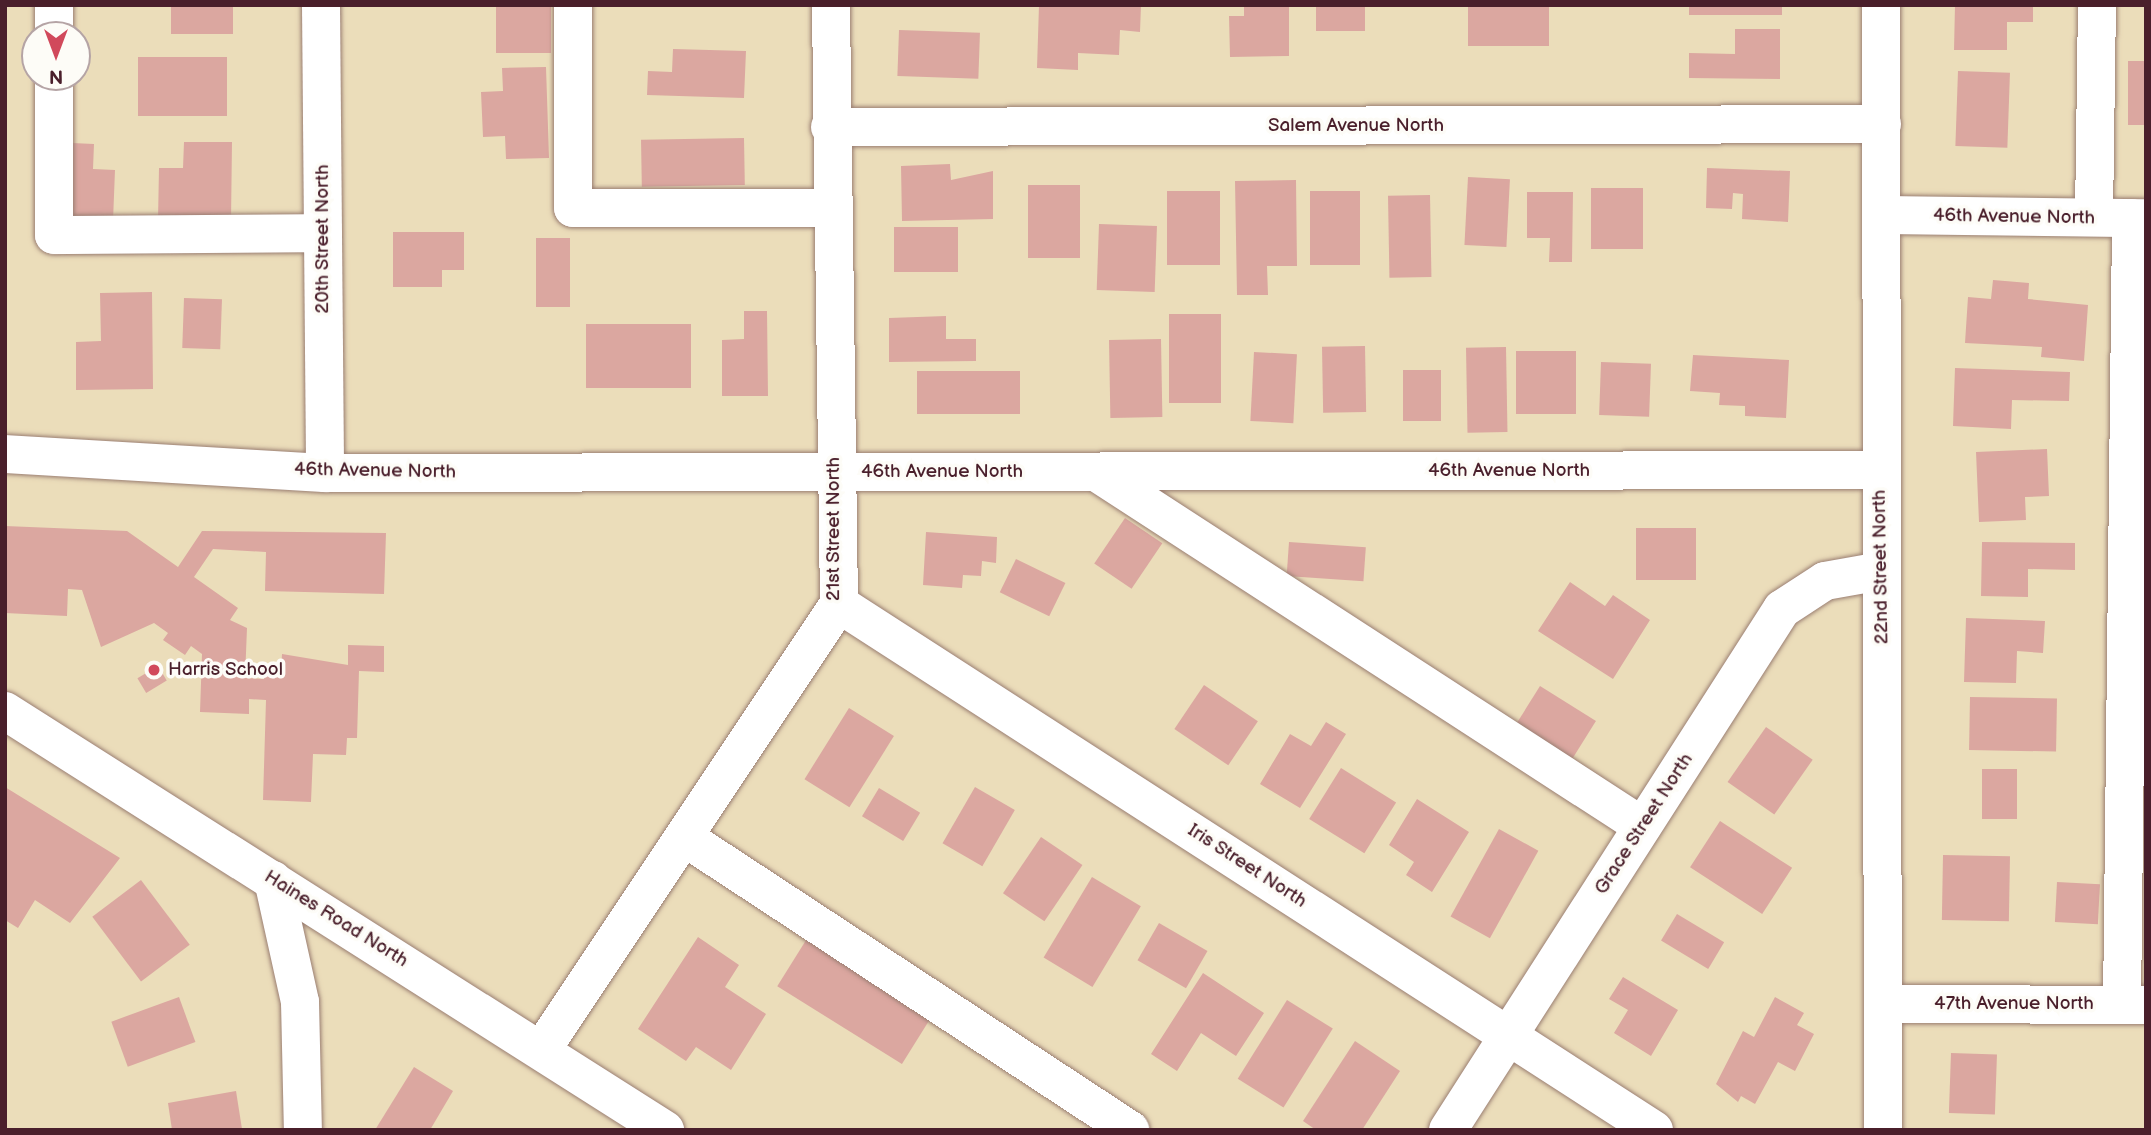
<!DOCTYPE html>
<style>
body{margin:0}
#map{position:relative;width:2151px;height:1135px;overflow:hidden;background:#ebddba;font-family:"Balsamiq Sans",sans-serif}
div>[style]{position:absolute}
.building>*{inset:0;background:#dba7a0;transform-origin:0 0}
.roads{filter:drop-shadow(0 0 2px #9a7e72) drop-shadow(0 0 2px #9a7e72)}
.minor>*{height:38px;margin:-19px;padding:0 19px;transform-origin:19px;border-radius:19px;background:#fff}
.dots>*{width:19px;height:19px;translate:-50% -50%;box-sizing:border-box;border:4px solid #fdfcf7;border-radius:50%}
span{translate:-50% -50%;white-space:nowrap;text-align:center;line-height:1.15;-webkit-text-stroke:7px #fdfcf7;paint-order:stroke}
.street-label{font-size:19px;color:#4a1f2b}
.poi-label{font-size:19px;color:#4a1f2b}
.left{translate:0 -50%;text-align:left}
.frame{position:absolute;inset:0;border:7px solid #4a1f2b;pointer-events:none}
.north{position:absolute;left:21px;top:21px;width:70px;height:70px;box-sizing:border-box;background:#fdfcf7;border:2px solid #b5a4a5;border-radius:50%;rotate:180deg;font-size:19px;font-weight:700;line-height:28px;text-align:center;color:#4a1f2b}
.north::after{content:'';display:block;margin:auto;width:24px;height:32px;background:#d1495b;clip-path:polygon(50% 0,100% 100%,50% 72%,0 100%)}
</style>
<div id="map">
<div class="building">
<i style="left:171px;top:5px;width:62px;height:29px"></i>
<i style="left:496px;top:5px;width:55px;height:48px"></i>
<i style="clip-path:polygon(1039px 5px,1141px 5px,1140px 32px,1120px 30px,1119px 55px,1078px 53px,1078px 70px,1037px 68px)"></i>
<i style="clip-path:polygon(1244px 5px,1289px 5px,1289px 56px,1230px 57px,1229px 16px,1244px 16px)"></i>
<i style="left:1316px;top:5px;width:49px;height:26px"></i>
<i style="left:1468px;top:5px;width:81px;height:41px"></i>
<i style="left:1689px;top:5px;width:93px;height:10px"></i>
<i style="clip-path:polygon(1955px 5px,2033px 5px,2033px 22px,2007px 22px,2007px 50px,1954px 50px)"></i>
<i style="clip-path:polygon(1735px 29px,1780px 29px,1780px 79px,1689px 78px,1689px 53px,1735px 54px)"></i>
<i style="left:899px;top:30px;width:81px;height:46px;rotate:2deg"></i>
<i style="clip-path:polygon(673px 49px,746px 51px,744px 98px,647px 95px,648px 71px,672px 72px)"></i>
<i style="left:138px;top:57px;width:89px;height:59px"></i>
<i style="left:2128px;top:61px;width:18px;height:64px"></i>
<i style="clip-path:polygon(546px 67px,549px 158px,506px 159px,505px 136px,483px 137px,481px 92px,503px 91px,502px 68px)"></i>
<i style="left:1958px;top:71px;width:52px;height:75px;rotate:2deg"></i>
<i style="left:744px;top:138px;width:47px;height:103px;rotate:89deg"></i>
<i style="clip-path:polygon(184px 142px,232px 142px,231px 221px,158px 220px,159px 168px,183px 168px)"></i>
<i style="clip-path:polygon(72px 143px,94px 144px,93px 169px,115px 170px,113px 221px,69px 220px)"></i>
<i style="clip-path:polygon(950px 164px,951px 180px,993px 171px,993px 219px,902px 221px,901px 166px)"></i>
<i style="clip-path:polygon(1707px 168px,1790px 171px,1788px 222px,1742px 219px,1743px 194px,1733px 193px,1732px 209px,1706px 208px)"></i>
<i style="left:1468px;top:177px;width:42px;height:68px;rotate:3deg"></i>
<i style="clip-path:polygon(1296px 180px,1297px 266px,1267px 266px,1268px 295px,1237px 295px,1235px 181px)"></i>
<i style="left:1028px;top:185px;width:52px;height:73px"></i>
<i style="left:1591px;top:188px;width:52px;height:61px"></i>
<i style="left:1167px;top:191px;width:53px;height:74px"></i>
<i style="left:1310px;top:191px;width:50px;height:74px"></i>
<i style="clip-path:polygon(1527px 192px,1573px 192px,1572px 262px,1549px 262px,1550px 238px,1527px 238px)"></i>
<i style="left:1430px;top:195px;width:82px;height:42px;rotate:89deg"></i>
<i style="left:1099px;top:224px;width:58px;height:66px;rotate:2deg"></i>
<i style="left:894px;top:227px;width:64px;height:45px"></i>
<i style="clip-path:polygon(393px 232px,464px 232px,464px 270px,442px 270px,442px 287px,393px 287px)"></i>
<i style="left:536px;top:238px;width:34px;height:69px"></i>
<i style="clip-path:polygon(1993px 280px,2029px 283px,2028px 299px,2088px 305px,2084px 361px,2041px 357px,2042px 347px,1965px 343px,1968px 297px,1991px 299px)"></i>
<i style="clip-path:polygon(152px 292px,153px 389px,76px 390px,76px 342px,101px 341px,100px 293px)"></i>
<i style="left:184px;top:298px;width:38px;height:50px;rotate:2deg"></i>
<i style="clip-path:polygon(744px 311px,767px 311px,768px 396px,722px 396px,722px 340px,744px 339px)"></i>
<i style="left:1169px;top:314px;width:52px;height:89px"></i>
<i style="clip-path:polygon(946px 316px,946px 339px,976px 339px,976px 361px,889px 362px,889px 318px)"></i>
<i style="left:586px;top:324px;width:105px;height:64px"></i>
<i style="left:1161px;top:339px;width:78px;height:52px;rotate:89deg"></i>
<i style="left:1365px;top:346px;width:66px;height:43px;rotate:89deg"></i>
<i style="left:1506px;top:347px;width:85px;height:40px;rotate:89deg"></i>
<i style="left:1516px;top:351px;width:60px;height:63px"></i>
<i style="left:1254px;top:352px;width:43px;height:69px;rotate:3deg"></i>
<i style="clip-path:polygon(1693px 355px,1789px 360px,1786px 418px,1745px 416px,1745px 406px,1719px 405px,1720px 393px,1690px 391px)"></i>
<i style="left:1601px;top:362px;width:50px;height:53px;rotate:2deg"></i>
<i style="clip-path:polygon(1955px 368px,2070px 372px,2069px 401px,2012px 400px,2011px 429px,1953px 426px)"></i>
<i style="left:1403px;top:370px;width:38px;height:51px"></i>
<i style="left:1020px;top:371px;width:43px;height:103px;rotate:90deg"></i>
<i style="clip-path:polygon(2047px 449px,2049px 496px,2025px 497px,2026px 520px,1979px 522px,1976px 452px)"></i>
<i style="left:1125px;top:518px;width:45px;height:55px;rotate:34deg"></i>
<i style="clip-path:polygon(5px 526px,127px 531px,178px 567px,202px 531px,386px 533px,384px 594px,265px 591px,266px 552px,213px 549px,194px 577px,238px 608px,230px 620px,247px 628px,245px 678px,264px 679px,264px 670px,281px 670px,282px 654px,348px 665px,348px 645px,384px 646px,384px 672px,359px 671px,357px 738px,347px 738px,346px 755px,313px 754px,311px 802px,263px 800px,266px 700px,249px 699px,249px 714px,200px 712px,202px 654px,191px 646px,185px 655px,163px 640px,168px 633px,154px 623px,101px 647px,82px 590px,68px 589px,67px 616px,5px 613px)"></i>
<i style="left:1636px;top:528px;width:60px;height:52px"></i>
<i style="clip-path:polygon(926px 532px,997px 537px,996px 563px,982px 561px,981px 576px,963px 575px,962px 588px,923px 585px)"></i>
<i style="left:1289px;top:542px;width:77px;height:34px;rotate:4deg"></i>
<i style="clip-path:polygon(1982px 542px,2075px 543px,2075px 570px,2028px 569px,2028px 597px,1981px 596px)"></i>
<i style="left:1016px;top:559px;width:55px;height:37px;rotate:26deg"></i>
<i style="clip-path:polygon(1570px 582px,1605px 606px,1613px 595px,1650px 620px,1613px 679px,1538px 631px)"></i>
<i style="clip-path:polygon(1966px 618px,2045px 621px,2043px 653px,2017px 651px,2016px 683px,1964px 682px)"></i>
<i style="left:158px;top:666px;width:17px;height:24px;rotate:59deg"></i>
<i style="left:1204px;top:685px;width:65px;height:53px;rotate:34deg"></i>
<i style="left:1540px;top:686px;width:66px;height:57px;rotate:32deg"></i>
<i style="left:1970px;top:697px;width:87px;height:53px;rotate:1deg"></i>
<i style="left:849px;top:708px;width:53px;height:84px;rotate:32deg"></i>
<i style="clip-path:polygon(1326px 722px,1346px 734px,1300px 808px,1260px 784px,1290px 734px,1311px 746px)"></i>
<i style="left:1766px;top:727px;width:57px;height:67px;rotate:35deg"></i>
<i style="left:1341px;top:768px;width:65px;height:60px;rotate:32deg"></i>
<i style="left:1982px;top:769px;width:35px;height:50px"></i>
<i style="clip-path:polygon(5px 787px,120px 858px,70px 923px,35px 900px,18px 928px,5px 920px)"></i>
<i style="left:975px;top:787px;width:46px;height:65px;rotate:30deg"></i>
<i style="left:879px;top:788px;width:48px;height:33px;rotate:31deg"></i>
<i style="clip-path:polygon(1417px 799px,1469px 832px,1432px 892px,1406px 875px,1414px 862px,1389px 845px)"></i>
<i style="left:1720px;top:821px;width:86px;height:55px;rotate:33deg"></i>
<i style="left:1499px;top:829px;width:45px;height:100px;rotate:29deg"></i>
<i style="left:1041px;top:837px;width:50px;height:68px;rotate:34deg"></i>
<i style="left:1943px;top:855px;width:67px;height:65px;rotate:1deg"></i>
<i style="left:1092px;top:877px;width:57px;height:94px;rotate:31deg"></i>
<i style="left:141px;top:880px;width:81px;height:61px;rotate:53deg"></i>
<i style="left:2057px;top:882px;width:43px;height:40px;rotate:3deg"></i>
<i style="left:1677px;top:914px;width:55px;height:31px;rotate:31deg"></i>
<i style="left:1159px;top:923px;width:56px;height:43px;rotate:30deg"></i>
<i style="clip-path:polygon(698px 937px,739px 965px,725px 987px,766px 1014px,731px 1070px,696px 1047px,686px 1061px,638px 1029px)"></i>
<i style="left:808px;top:937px;width:147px;height:58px;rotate:32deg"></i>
<i style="clip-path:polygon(1203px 973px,1264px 1013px,1236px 1056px,1201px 1033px,1177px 1071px,1151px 1054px)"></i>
<i style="clip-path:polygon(1623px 977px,1678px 1010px,1651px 1056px,1614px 1033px,1628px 1010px,1609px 999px)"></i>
<i style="left:179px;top:997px;width:48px;height:72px;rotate:70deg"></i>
<i style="clip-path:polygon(1775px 997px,1804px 1013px,1797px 1025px,1814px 1034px,1795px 1071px,1778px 1062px,1755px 1104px,1741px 1096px,1738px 1102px,1716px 1084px,1743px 1031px,1754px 1037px)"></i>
<i style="left:1287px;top:1000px;width:54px;height:93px;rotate:32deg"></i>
<i style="clip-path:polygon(1355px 1041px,1400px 1071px,1362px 1130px,1316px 1130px,1303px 1121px)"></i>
<i style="left:1951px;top:1053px;width:46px;height:60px;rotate:2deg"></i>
<i style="clip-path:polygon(414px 1067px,453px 1091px,430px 1130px,375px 1130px)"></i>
<i style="clip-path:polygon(236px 1091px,242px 1129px,172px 1130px,168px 1103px)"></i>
</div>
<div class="roads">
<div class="minor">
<i style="left:54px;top:5px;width:30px;rotate:90deg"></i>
<i style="left:321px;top:5px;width:468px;rotate:89.5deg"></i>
<i style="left:573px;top:5px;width:203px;rotate:90deg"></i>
<i style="left:573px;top:208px;width:258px"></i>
<i style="left:1881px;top:5px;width:1125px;rotate:89.9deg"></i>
<i style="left:54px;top:77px;width:158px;rotate:90deg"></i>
<i style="left:54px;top:235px;width:269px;rotate:-0.4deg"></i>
<i style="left:830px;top:127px;width:1052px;rotate:-0.16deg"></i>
<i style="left:1883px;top:215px;width:263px;rotate:0.7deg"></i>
<i style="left:2094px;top:217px;width:212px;rotate:-89.2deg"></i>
<i style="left:5px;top:454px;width:321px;rotate:3.4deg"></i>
<i style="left:325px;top:473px;width:1555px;rotate:-0.11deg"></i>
<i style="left:1096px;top:472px;width:651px;rotate:32.96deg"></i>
<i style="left:839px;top:604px;width:970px;rotate:32.84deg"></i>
<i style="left:5px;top:711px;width:782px;rotate:32.41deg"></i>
<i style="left:684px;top:837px;width:534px;rotate:33.3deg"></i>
<i style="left:273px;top:880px;width:125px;rotate:77.5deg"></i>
<i style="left:300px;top:1002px;width:128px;rotate:88.7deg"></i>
<i style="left:1883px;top:1004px;width:263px;rotate:0.2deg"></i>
<i style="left:2122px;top:1005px;width:787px;rotate:-89.34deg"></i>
<i style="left:543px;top:1048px;width:534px;rotate:-56.31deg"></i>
<i style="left:839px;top:604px;width:599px;rotate:-90.77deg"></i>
<i style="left:1448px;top:1130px;width:619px;rotate:-57.34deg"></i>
<i style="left:1782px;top:609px;width:51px;rotate:-33.1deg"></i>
<i style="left:1825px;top:581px;width:57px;rotate:-10.1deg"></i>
</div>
</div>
<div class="dots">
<i style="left:154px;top:670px;background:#d1495b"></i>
</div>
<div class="street-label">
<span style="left:1356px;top:126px">Salem Avenue North</span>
<span style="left:2014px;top:217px;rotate:1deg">46th Avenue North</span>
<span style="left:323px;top:239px;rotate:-90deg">20th Street North</span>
<span style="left:375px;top:471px;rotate:1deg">46th Avenue North</span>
<span style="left:1509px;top:471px">46th Avenue North</span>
<span style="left:942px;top:472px">46th Avenue North</span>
<span style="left:834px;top:529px;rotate:-90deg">21st Street North</span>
<span style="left:1881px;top:567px;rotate:-91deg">22nd Street North</span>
<span style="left:1644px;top:824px;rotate:-57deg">Grace Street North</span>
<span style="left:1247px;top:866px;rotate:33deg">Iris Street North</span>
<span style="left:336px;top:919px;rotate:32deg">Haines Road North</span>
<span style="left:2014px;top:1004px">47th Avenue North</span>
</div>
<div class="poi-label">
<span class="left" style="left:168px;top:670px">Harris School</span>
</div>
<div class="frame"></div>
<div class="north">N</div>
</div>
